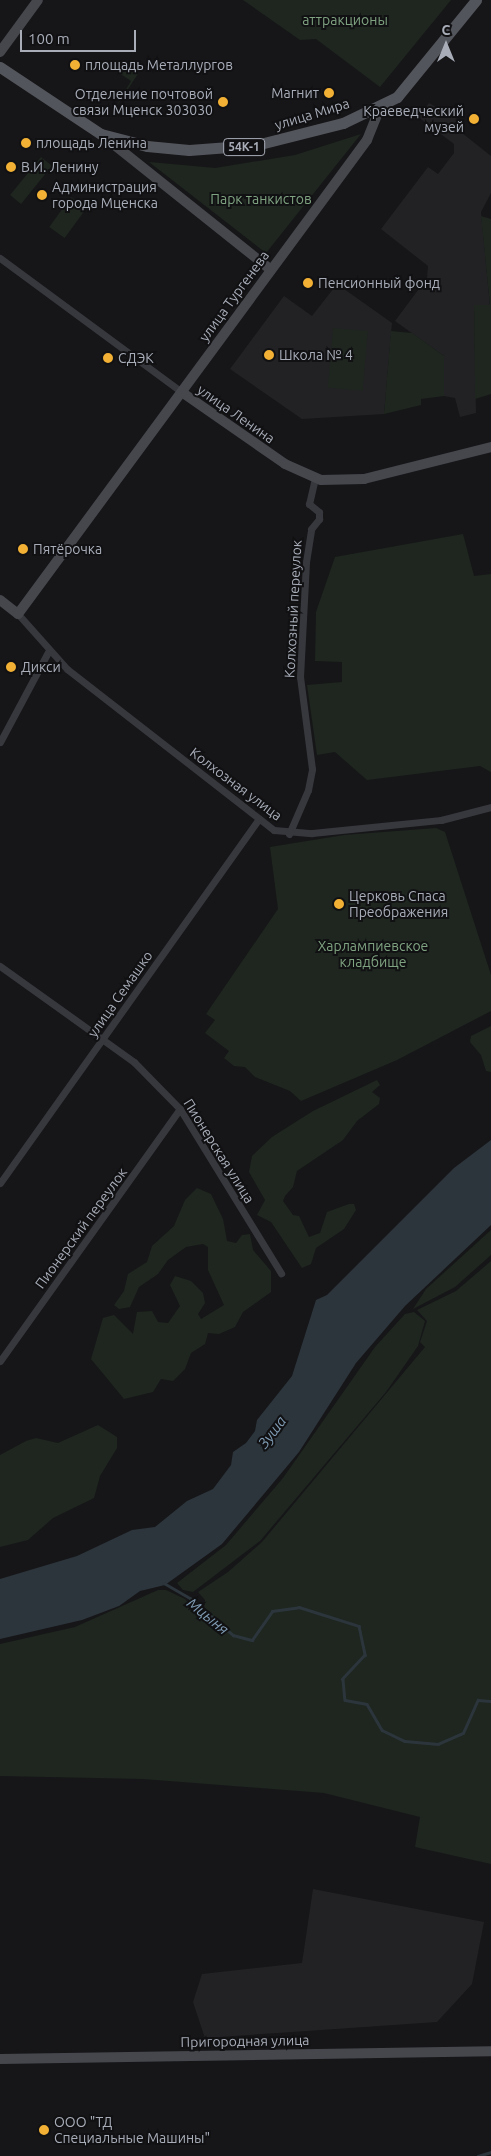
<!DOCTYPE html>
<meta charset="utf-8">
<style>
body{margin:0}
#map{position:relative;width:491px;height:2156px;overflow:hidden;background:#161618;font-family:Ubuntu,sans-serif}
div>[style]{position:absolute}
.built>*{inset:0;background:#222225}
.green>*{inset:0;background:#1e261f;transform-origin:0 0}
.water>*{inset:0;background:#2c353c}
.stream>*{height:2.5px;margin:-1.25px;padding:0 1.25px;transform-origin:1.25px;border-radius:1.25px;background:#2c353c}
.street>*{height:7px;margin:-3.5px;padding:0 3.5px;transform-origin:3.5px;border-radius:3.5px;background:#37383d}
.secondary>*{height:10px;margin:-5px;padding:0 5px;transform-origin:5px;border-radius:5px;background:#45474d}
.primary>*{height:11px;margin:-5.5px;padding:0 5.5px;transform-origin:5.5px;border-radius:5.5px;background:#53555c}
.dots>*{width:14px;height:14px;translate:-50% -50%;box-sizing:border-box;border:2px solid #111113;border-radius:50%}
span{translate:-50% -50%;white-space:nowrap;text-align:center;line-height:1.15;-webkit-text-stroke:4px #111113;paint-order:stroke}
.shield-label span{padding:1px 4px;background:#111113;border:1px solid;border-radius:4px;-webkit-text-stroke-width:0}
.shield-label{font-size:12px;color:#a8adb8;font-weight:700}
.park-label{font-size:14px;color:#7fa381}
.poi-label{font-size:14px;color:#a8adb8}
.left{translate:0 -50%;text-align:left}
.right{translate:-100% -50%;text-align:right}
.street-label{font-size:14px;color:#a8adb8}
.water-label{font-size:15px;color:#7f9bb3;font-style:italic}
.north{position:absolute;left:421px;top:20px;width:50px;height:50px;-webkit-text-stroke:4px #111113;paint-order:stroke;rotate:0deg;font-size:14px;font-weight:700;line-height:20px;text-align:center;color:#a8adb8}
.north::after{content:'';display:block;margin:auto;width:18px;height:22px;background:#a8adb8;clip-path:polygon(50% 0,100% 100%,50% 72%,0 100%)}
.scale{position:absolute;left:20px;top:30px;width:116px;height:22px;box-sizing:border-box;border:2px solid #a8adb8;border-top:0;padding-left:6px;font-size:15px;line-height:18px;white-space:nowrap;color:#a8adb8;-webkit-text-stroke:4px #111113;paint-order:stroke}
</style>
<div id="map">
<div class="built">
<i style="clip-path:polygon(429px 103px,464px 123px,462px 133px,491px 156px,491px 193px,481px 212px,490px 306px,474px 306px,476px 413px,460px 417px,455px 398px,444px 396px,444px 356px,395px 321px,427px 278px,428px 266px,381px 229px,428px 167px,438px 174px,454px 153px,454px 144px,418px 117px)"></i>
<i style="clip-path:polygon(337px 284px,392px 323px,384px 414px,302px 419px,230px 369px,284px 296px,312px 316px)"></i>
<i style="clip-path:polygon(313px 1889px,484px 1922px,472px 1984px,437px 2022px,205px 2038px,193px 2002px,202px 1974px,302px 1963px)"></i>
</div>
<div class="green">
<i style="clip-path:polygon(243px 0,451px 0,380px 87px,316px 39px,300px 40px)"></i>
<i style="clip-path:polygon(115px 65px,138px 74px,114px 110px,131px 81px,113px 69px)"></i>
<i style="clip-path:polygon(361px 134px,266px 253px,149px 162px,215px 168px,295px 155px)"></i>
<i style="left:41px;top:157px;width:14px;height:49px;rotate:39deg"></i>
<i style="left:71px;top:197px;width:19px;height:37px;rotate:36deg"></i>
<i style="clip-path:polygon(481px 216px,491px 219px,491px 394px,475px 399px,474px 305px,490px 305px)"></i>
<i style="left:333px;top:328px;width:35px;height:60px;rotate:5deg"></i>
<i style="clip-path:polygon(391px 331px,412px 333px,444px 356px,444px 396px,421px 399px,421px 405px,384px 414px)"></i>
<i style="clip-path:polygon(463px 534px,474px 576px,491px 574px,491px 772px,480px 766px,367px 780px,335px 752px,317px 755px,307px 685px,342px 682px,342px 662px,315px 661px,316px 612px,335px 557px)"></i>
<i style="clip-path:polygon(436px 828px,445px 832px,491px 975px,491px 1011px,397px 1060px,301px 1101px,290px 1091px,255px 1077px,245px 1067px,234px 1066px,224px 1058px,229px 1051px,205px 1033px,215px 1020px,206px 1014px,278px 909px,270px 847px,344px 835px)"></i>
<i style="clip-path:polygon(491px 1026px,491px 1072px,486px 1071px,481px 1055px,470px 1042px,471px 1036px)"></i>
<i style="clip-path:polygon(377px 1080px,380px 1085px,372px 1092px,380px 1098px,379px 1104px,357px 1121px,343px 1140px,297px 1171px,293px 1187px,285px 1196px,283px 1201px,293px 1215px,299px 1216px,309px 1237px,320px 1233px,327px 1212px,349px 1204px,354px 1204px,356px 1210px,344px 1229px,316px 1248px,311px 1264px,302px 1268px,271px 1222px,257px 1215px,265px 1200px,249px 1172px,252px 1156px,272px 1137px,313px 1111px)"></i>
<i style="clip-path:polygon(197px 1188px,211px 1194px,223px 1219px,227px 1241px,236px 1243px,242px 1235px,250px 1234px,253px 1250px,271px 1271px,271px 1292px,243px 1312px,235px 1327px,219px 1334px,208px 1333px,205px 1344px,191px 1353px,185px 1369px,173px 1381px,161px 1379px,153px 1392px,124px 1399px,91px 1359px,103px 1318px,114px 1315px,133px 1334px,137px 1312px,152px 1311px,158px 1322px,168px 1323px,180px 1306px,170px 1285px,175px 1276px,191px 1281px,203px 1293px,205px 1303px,198px 1314px,201px 1319px,224px 1305px,208px 1270px,208px 1247px,203px 1244px,186px 1247px,168px 1260px,158px 1274px,139px 1287px,130px 1307px,119px 1309px,114px 1305px,124px 1291px,128px 1274px,147px 1262px,152px 1246px,174px 1226px,185px 1200px)"></i>
<i style="clip-path:polygon(491px 1230px,491px 1255px,455px 1287px,413px 1309px,426px 1289px)"></i>
<i style="clip-path:polygon(491px 1261px,491px 1864px,415px 1847px,420px 1817px,324px 1793px,143px 1779px,0 1776px,0 1644px,75px 1627px,158px 1590px,166px 1590px,185px 1599px,203px 1619px,205px 1600px,198px 1592px,228px 1572px,262px 1542px,425px 1347px,420px 1342px,427px 1321px,417px 1310px,456px 1291px)"></i>
<i style="clip-path:polygon(414px 1312px,425px 1321px,418px 1346px,386px 1392px,260px 1541px,193px 1592px,183px 1590px,177px 1583px,226px 1545px,283px 1478px,375px 1347px,405px 1314px)"></i>
<i style="clip-path:polygon(98px 1425px,117px 1437px,117px 1448px,100px 1476px,94px 1498px,53px 1518px,28px 1540px,0 1547px,0 1455px,26px 1441px,36px 1438px,58px 1443px)"></i>
</div>
<div class="water">
<i style="clip-path:polygon(491px 1140px,491px 1225px,405px 1306px,356px 1363px,299px 1452px,222px 1544px,165px 1585px,140px 1591px,119px 1606px,82px 1620px,0 1639px,0 1579px,77px 1556px,132px 1530px,155px 1527px,187px 1501px,213px 1489px,231px 1465px,233px 1452px,246px 1443px,255px 1431px,257px 1420px,292px 1376px,316px 1300px,327px 1295px,454px 1168px)"></i>
</div>
<div class="stream">
<i style="left:164px;top:1583px;width:30px;rotate:30deg"></i>
<i style="left:190px;top:1598px;width:57px;rotate:40.7deg"></i>
<i style="left:233px;top:1635px;width:20px;rotate:15deg"></i>
<i style="left:252px;top:1640px;width:35px;rotate:-55deg"></i>
<i style="left:272px;top:1611px;width:27px;rotate:-8deg"></i>
<i style="left:299px;top:1607px;width:63px;rotate:17.6deg"></i>
<i style="left:359px;top:1626px;width:30px;rotate:78deg"></i>
<i style="left:365px;top:1655px;width:33px;rotate:133deg"></i>
<i style="left:343px;top:1679px;width:21px;rotate:85deg"></i>
<i style="left:345px;top:1700px;width:22px;rotate:10deg"></i>
<i style="left:367px;top:1704px;width:30px;rotate:60deg"></i>
<i style="left:382px;top:1730px;width:25px;rotate:26deg"></i>
<i style="left:405px;top:1741px;width:33px;rotate:5deg"></i>
<i style="left:438px;top:1744px;width:27px;rotate:-24deg"></i>
<i style="left:463px;top:1733px;width:36px;rotate:-66deg"></i>
<i style="left:478px;top:1700px;width:13px;rotate:4deg"></i>
<i style="left:478px;top:2156px;width:14px;rotate:-17deg"></i>
</div>
<div class="street">
<i style="left:0;top:258px;width:227px;rotate:36.4deg"></i>
<i style="left:18px;top:614px;width:74px;rotate:48.3deg"></i>
<i style="left:67px;top:669px;width:262px;rotate:37.9deg"></i>
<i style="left:274px;top:830px;width:38px;rotate:5deg"></i>
<i style="left:312px;top:833px;width:130px;rotate:-5.8deg"></i>
<i style="left:441px;top:820px;width:52px;rotate:-14.6deg"></i>
<i style="left:0;top:742px;width:102px;rotate:-61.9deg"></i>
<i style="left:289px;top:834px;width:48px;rotate:-66.6deg"></i>
<i style="left:308px;top:790px;width:21px;rotate:-79deg"></i>
<i style="left:312px;top:769px;width:93px;rotate:-97.4deg"></i>
<i style="left:300px;top:677px;width:115px;rotate:-87deg"></i>
<i style="left:306px;top:562px;width:33px;rotate:-81deg"></i>
<i style="left:311px;top:529px;width:13px;rotate:-51deg"></i>
<i style="left:319px;top:519px;width:7px;rotate:-90deg"></i>
<i style="left:319px;top:512px;width:13px;rotate:-141deg"></i>
<i style="left:309px;top:504px;width:26px;rotate:-77deg"></i>
<i style="left:0;top:966px;width:165px;rotate:35.6deg"></i>
<i style="left:134px;top:1062px;width:66px;rotate:45.6deg"></i>
<i style="left:180px;top:1109px;width:193px;rotate:58.4deg"></i>
<i style="left:0;top:1183px;width:447px;rotate:-54.6deg"></i>
<i style="left:0;top:1361px;width:310px;rotate:-54.5deg"></i>
</div>
<div class="secondary">
<i style="left:0;top:52px;width:64px;rotate:-53.8deg"></i>
<i style="left:102px;top:135px;width:216px;rotate:38.6deg"></i>
<i style="left:183px;top:393px;width:124px;rotate:34.8deg"></i>
<i style="left:285px;top:464px;width:39px;rotate:24deg"></i>
<i style="left:321px;top:480px;width:43px;rotate:-1.3deg"></i>
<i style="left:364px;top:479px;width:131px;rotate:-14.1deg"></i>
<i style="left:0;top:600px;width:23px;rotate:38deg"></i>
<i style="left:18px;top:614px;width:589px;rotate:-53.64deg"></i>
<i style="left:367px;top:140px;width:37px;rotate:-68deg"></i>
<i style="left:0;top:2059px;width:491px;rotate:-0.9deg"></i>
</div>
<div class="primary">
<i style="left:0;top:67px;width:121px;rotate:33.6deg"></i>
<i style="left:101px;top:134px;width:48px;rotate:14.6deg"></i>
<i style="left:147px;top:146px;width:42px;rotate:5.4deg"></i>
<i style="left:189px;top:150px;width:67px;rotate:-4.3deg"></i>
<i style="left:256px;top:145px;width:90px;rotate:-14.2deg"></i>
<i style="left:343px;top:123px;width:60px;rotate:-25.7deg"></i>
<i style="left:397px;top:97px;width:125px;rotate:-50.8deg"></i>
</div>
<div class="dots">
<i style="left:75px;top:65px;background:#f2b134"></i>
<i style="left:329px;top:93px;background:#f2b134"></i>
<i style="left:223px;top:102px;background:#f2b134"></i>
<i style="left:474px;top:119px;background:#f2b134"></i>
<i style="left:26px;top:143px;background:#f2b134"></i>
<i style="left:11px;top:167px;background:#f2b134"></i>
<i style="left:42px;top:195px;background:#f2b134"></i>
<i style="left:308px;top:283px;background:#f2b134"></i>
<i style="left:269px;top:355px;background:#f2b134"></i>
<i style="left:108px;top:358px;background:#f2b134"></i>
<i style="left:23px;top:549px;background:#f2b134"></i>
<i style="left:11px;top:667px;background:#f2b134"></i>
<i style="left:339px;top:904px;background:#f2b134"></i>
<i style="left:44px;top:2130px;background:#f2b134"></i>
</div>
<div class="shield-label">
<span style="left:244px;top:147px">54К-1</span>
</div>
<div class="park-label">
<span style="left:345px;top:20px">аттракционы</span>
<span style="left:261px;top:199px">Парк танкистов</span>
<span style="left:373px;top:954px">Харлампиевское<br>кладбище</span>
</div>
<div class="poi-label">
<span class="left" style="left:85px;top:65px">площадь Металлургов</span>
<span class="right" style="left:319px;top:93px">Магнит</span>
<span class="right" style="left:213px;top:102px">Отделение почтовой<br>связи Мценск 303030</span>
<span class="right" style="left:464px;top:119px">Краеведческий<br>музей</span>
<span class="left" style="left:36px;top:143px">площадь Ленина</span>
<span class="left" style="left:21px;top:167px">В.И. Ленину</span>
<span class="left" style="left:52px;top:195px">Администрация<br>города Мценска</span>
<span class="left" style="left:318px;top:283px">Пенсионный фонд</span>
<span class="left" style="left:279px;top:355px">Школа № 4</span>
<span class="left" style="left:118px;top:358px">СДЭК</span>
<span class="left" style="left:33px;top:549px">Пятёрочка</span>
<span class="left" style="left:21px;top:667px">Дикси</span>
<span class="left" style="left:349px;top:904px">Церковь Спаса<br>Преображения</span>
<span class="left" style="left:54px;top:2130px">ООО "ТД<br>Специальные Машины"</span>
</div>
<div class="street-label">
<span style="left:312px;top:114px;rotate:-17deg">улица Мира</span>
<span style="left:234px;top:296px;rotate:-54deg">улица Тургенева</span>
<span style="left:236px;top:414px;rotate:35deg">улица Ленина</span>
<span style="left:293px;top:609px;rotate:-87deg">Колхозный переулок</span>
<span style="left:236px;top:784px;rotate:37deg">Колхозная улица</span>
<span style="left:120px;top:994px;rotate:-55deg">улица Семашко</span>
<span style="left:219px;top:1151px;rotate:58deg">Пионерская улица</span>
<span style="left:81px;top:1228px;rotate:-54deg">Пионерский переулок</span>
<span style="left:245px;top:2041px;rotate:-1deg">Пригородная улица</span>
</div>
<div class="water-label">
<span style="left:272px;top:1432px;rotate:-53deg">Зуша</span>
<span style="left:208px;top:1616px;rotate:39deg">Мцыня</span>
</div>
<div class="north">С</div>
<div class="scale">100 m</div>
</div>
